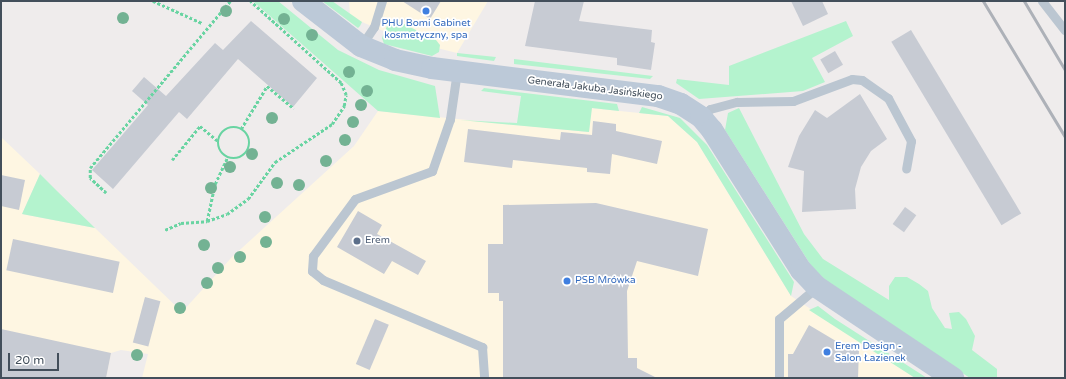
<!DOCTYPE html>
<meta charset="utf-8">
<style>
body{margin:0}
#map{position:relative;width:1066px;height:379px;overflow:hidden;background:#efecec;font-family:"Varela Round",sans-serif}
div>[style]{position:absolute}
.commercial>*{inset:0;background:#fef6e2}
.green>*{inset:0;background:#b4f3ce}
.building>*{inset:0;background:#c7cbd3;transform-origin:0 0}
.path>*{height:2.5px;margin-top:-1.25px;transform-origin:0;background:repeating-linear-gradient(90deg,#69d4a2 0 3px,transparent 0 5px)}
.path>.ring{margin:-1.25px;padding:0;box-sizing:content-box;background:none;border:2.5px solid #69d4a2;border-radius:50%}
.lane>*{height:9px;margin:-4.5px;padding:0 4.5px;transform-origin:4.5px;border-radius:4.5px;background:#bbc6d1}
.secondary>*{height:22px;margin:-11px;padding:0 11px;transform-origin:11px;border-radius:11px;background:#bcc9d8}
.rail>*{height:3px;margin:-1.5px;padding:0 1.5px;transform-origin:1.5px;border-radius:1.5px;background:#adb1b8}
.trees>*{width:12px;height:12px;margin:-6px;border-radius:50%;background:#73b293}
.dots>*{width:11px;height:11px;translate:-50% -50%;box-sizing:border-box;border:2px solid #fff;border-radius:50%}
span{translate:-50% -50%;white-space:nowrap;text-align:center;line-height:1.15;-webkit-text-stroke:3.5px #fff;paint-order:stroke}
.shop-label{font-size:10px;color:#366cbe}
.left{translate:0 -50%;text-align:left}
.street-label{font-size:10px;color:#434f5b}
.service-label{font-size:10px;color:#4e5e75}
.frame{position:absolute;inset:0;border:2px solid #434f5b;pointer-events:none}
.scale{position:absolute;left:8px;top:353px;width:51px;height:18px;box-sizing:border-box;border:2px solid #434f5b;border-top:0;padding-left:5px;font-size:12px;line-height:14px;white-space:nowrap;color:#434f5b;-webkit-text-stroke:3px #fff;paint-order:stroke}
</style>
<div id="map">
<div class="commercial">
<i style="clip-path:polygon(349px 1px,488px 1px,457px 53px,405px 40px,350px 17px)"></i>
<i style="clip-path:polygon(591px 108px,668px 116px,697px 142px,791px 296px,915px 378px,142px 378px,148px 354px,121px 350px,111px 353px,106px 378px,1px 378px,1px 137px,40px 174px,22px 214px,95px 228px,182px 312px,232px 257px,354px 146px,378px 111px,589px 132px)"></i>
</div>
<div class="green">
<i style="clip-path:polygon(253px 1px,278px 1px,338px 50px,379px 70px,435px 86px,440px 118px,378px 111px)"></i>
<i style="clip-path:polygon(322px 1px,332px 1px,362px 22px,360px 26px,358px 28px)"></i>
<i style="clip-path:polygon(846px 21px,853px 36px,812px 58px,825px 82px,803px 91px,699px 99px,676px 83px,677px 79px,729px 85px,729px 66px)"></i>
<i style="clip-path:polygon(400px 22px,436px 40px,440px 45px,439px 52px,432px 56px,384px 44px,382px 38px,387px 26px)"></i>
<i style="clip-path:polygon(457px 53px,496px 57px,494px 61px,457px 56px)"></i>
<i style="clip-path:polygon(514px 59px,653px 76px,650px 79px,514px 64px)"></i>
<i style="clip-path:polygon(484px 88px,617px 104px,619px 111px,592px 108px,589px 132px,460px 120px,517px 123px,521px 96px,481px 91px)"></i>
<i style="clip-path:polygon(642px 107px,680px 118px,707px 145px,794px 282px,791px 296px,697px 142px,668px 116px,639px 113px)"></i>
<i style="clip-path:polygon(739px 108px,804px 234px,823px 259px,889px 300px,889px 286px,895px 277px,907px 277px,919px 284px,928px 291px,932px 308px,945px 328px,952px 329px,949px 313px,959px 312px,966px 319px,975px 336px,972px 350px,997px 369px,997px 378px,970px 378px,839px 293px,812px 267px,725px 130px,728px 113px)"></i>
<i style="clip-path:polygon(40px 174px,57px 191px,95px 228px,22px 214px)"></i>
<i style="clip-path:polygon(818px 306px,835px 319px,927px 378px,915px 378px,809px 310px)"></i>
</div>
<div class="building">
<i style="clip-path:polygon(402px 1px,441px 1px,430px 19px)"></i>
<i style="clip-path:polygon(535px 1px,584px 1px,579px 21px,652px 30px,651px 42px,655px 43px,651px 70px,617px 65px,617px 58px,525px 46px)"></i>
<i style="clip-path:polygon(791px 1px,822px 1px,828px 14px,803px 26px)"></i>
<i style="clip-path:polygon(251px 21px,317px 78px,293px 107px,238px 59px,187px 119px,179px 112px,113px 189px,92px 170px,148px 105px,132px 91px,144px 77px,166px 96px,215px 43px,223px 50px)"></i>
<i style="left:911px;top:30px;width:214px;height:23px;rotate:59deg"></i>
<i style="left:835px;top:51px;width:16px;height:17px;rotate:60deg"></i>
<i style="clip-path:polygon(860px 94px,887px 139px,871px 151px,861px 167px,855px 189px,856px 209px,802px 212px,804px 171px,788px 167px,799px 136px,815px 110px,827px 118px)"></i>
<i style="clip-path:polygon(593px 121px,616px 124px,616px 131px,662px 141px,657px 164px,612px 154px,610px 174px,587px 172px,587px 168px,513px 160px,512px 168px,464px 162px,468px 129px,560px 140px,561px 132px,592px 135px)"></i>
<i style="clip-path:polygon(1px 175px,25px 180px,19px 210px,1px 206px)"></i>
<i style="clip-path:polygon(596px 203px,708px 229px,698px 276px,637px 261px,627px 291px,628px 358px,637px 358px,637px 368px,657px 378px,503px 378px,503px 301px,499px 301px,499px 293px,488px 293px,488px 244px,503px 244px,503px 205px)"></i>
<i style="left:905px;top:207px;width:14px;height:21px;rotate:36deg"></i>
<i style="clip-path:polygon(358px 211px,382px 225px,377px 234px,426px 261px,418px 275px,392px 261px,384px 274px,337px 247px)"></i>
<i style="left:13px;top:239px;width:109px;height:32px;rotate:12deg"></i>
<i style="left:145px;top:297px;width:16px;height:47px;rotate:15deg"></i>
<i style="left:375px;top:319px;width:15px;height:49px;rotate:23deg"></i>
<i style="clip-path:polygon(809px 325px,851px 350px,859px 350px,858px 378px,788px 378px,788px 354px,793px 354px)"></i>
<i style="clip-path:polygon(1px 329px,111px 353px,106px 378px,1px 378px)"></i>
</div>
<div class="path">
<i style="left:153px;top:1px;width:54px;rotate:24.2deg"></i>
<i class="ring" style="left:218px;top:127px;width:29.5px;height:29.5px"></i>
<i style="left:241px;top:129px;width:50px;rotate:-58.8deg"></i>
<i style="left:267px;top:86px;width:35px;rotate:40deg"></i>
<i style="left:172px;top:160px;width:44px;rotate:-50.5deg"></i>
<i style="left:200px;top:126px;width:23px;rotate:40deg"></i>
<i style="left:106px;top:193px;width:22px;rotate:-137deg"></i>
<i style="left:90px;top:178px;width:10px;rotate:-90deg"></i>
<i style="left:90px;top:168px;width:218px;rotate:-50deg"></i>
<i style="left:207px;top:221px;width:38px;rotate:-78deg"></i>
<i style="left:215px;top:184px;width:29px;rotate:-65deg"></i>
<i style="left:165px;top:230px;width:17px;rotate:-24deg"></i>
<i style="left:181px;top:223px;width:26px;rotate:-4deg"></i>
<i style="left:207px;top:221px;width:21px;rotate:-19deg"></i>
<i style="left:227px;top:214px;width:26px;rotate:-36deg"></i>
<i style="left:248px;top:199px;width:46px;rotate:-53.9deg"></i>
<i style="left:275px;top:162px;width:69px;rotate:-33.7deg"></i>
<i style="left:332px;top:124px;width:22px;rotate:-56deg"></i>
<i style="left:344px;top:106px;width:11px;rotate:-80deg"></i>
<i style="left:346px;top:95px;width:13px;rotate:-113deg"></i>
<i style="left:341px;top:83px;width:122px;rotate:-138deg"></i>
</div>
<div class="lane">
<i style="left:1042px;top:1px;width:37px;rotate:52deg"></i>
<i style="left:361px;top:46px;width:23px;rotate:-56deg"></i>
<i style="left:374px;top:27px;width:27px;rotate:-73deg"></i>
<i style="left:457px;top:71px;width:49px;rotate:98.3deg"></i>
<i style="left:450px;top:119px;width:55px;rotate:109.1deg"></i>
<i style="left:432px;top:171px;width:82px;rotate:160deg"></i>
<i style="left:355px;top:199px;width:71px;rotate:126.4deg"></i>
<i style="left:313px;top:256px;width:15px;rotate:94deg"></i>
<i style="left:312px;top:271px;width:14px;rotate:39deg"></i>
<i style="left:323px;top:280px;width:173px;rotate:22.8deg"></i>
<i style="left:482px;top:347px;width:31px;rotate:86deg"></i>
<i style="left:701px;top:117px;width:12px;rotate:-42deg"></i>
<i style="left:710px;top:109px;width:28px;rotate:-15deg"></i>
<i style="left:737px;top:102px;width:56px;rotate:-1deg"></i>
<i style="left:793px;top:101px;width:63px;rotate:-20.4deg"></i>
<i style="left:852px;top:79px;width:10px;rotate:6deg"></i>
<i style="left:862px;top:80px;width:32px;rotate:35deg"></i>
<i style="left:888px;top:98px;width:49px;rotate:61.9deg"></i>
<i style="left:911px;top:141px;width:28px;rotate:100deg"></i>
<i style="left:779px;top:378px;width:59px;rotate:-90deg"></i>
<i style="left:779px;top:319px;width:50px;rotate:-40.1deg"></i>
</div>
<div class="secondary">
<i style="left:303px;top:1px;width:73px;rotate:37.8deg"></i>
<i style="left:361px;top:46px;width:37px;rotate:22deg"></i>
<i style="left:395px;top:60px;width:38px;rotate:12deg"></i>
<i style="left:432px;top:68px;width:228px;rotate:7.1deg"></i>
<i style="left:658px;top:96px;width:24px;rotate:19deg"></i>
<i style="left:681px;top:104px;width:24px;rotate:33deg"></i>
<i style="left:701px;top:117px;width:17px;rotate:50deg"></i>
<i style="left:712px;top:130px;width:166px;rotate:57.6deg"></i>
<i style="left:801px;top:270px;width:23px;rotate:47deg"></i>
<i style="left:817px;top:287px;width:164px;rotate:33.8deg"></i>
</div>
<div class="rail">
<i style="left:983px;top:1px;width:159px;rotate:58.9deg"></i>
<i style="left:1024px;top:1px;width:80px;rotate:59.3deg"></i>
</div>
<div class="trees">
<i style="left:226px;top:11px"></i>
<i style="left:123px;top:18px"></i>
<i style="left:284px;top:19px"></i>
<i style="left:312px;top:35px"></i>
<i style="left:349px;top:72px"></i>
<i style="left:367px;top:91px"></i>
<i style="left:361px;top:105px"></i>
<i style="left:272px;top:118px"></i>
<i style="left:353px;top:122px"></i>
<i style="left:345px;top:140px"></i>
<i style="left:252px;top:154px"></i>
<i style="left:326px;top:161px"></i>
<i style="left:230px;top:167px"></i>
<i style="left:277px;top:183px"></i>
<i style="left:299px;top:185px"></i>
<i style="left:211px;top:188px"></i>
<i style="left:265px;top:217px"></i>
<i style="left:266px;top:242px"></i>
<i style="left:204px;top:245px"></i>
<i style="left:240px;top:257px"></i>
<i style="left:218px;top:268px"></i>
<i style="left:207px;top:283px"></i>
<i style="left:180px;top:308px"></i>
<i style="left:137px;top:355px"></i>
</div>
<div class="dots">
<i style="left:426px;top:11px;background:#3f7fe0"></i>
<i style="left:357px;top:241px;background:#5c6f8a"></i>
<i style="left:567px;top:281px;background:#3f7fe0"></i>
<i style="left:827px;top:352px;background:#3f7fe0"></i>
</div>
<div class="shop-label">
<span style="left:426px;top:29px">PHU Bomi Gabinet<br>kosmetyczny, spa</span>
<span class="left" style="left:575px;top:281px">PSB Mrówka</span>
<span class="left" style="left:835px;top:352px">Erem Design -<br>Salon Łazienek</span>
</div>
<div class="street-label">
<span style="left:595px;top:89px;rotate:7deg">Generała Jakuba Jasińskiego</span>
</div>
<div class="service-label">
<span class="left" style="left:365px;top:241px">Erem</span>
</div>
<div class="frame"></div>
<div class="scale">20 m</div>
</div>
